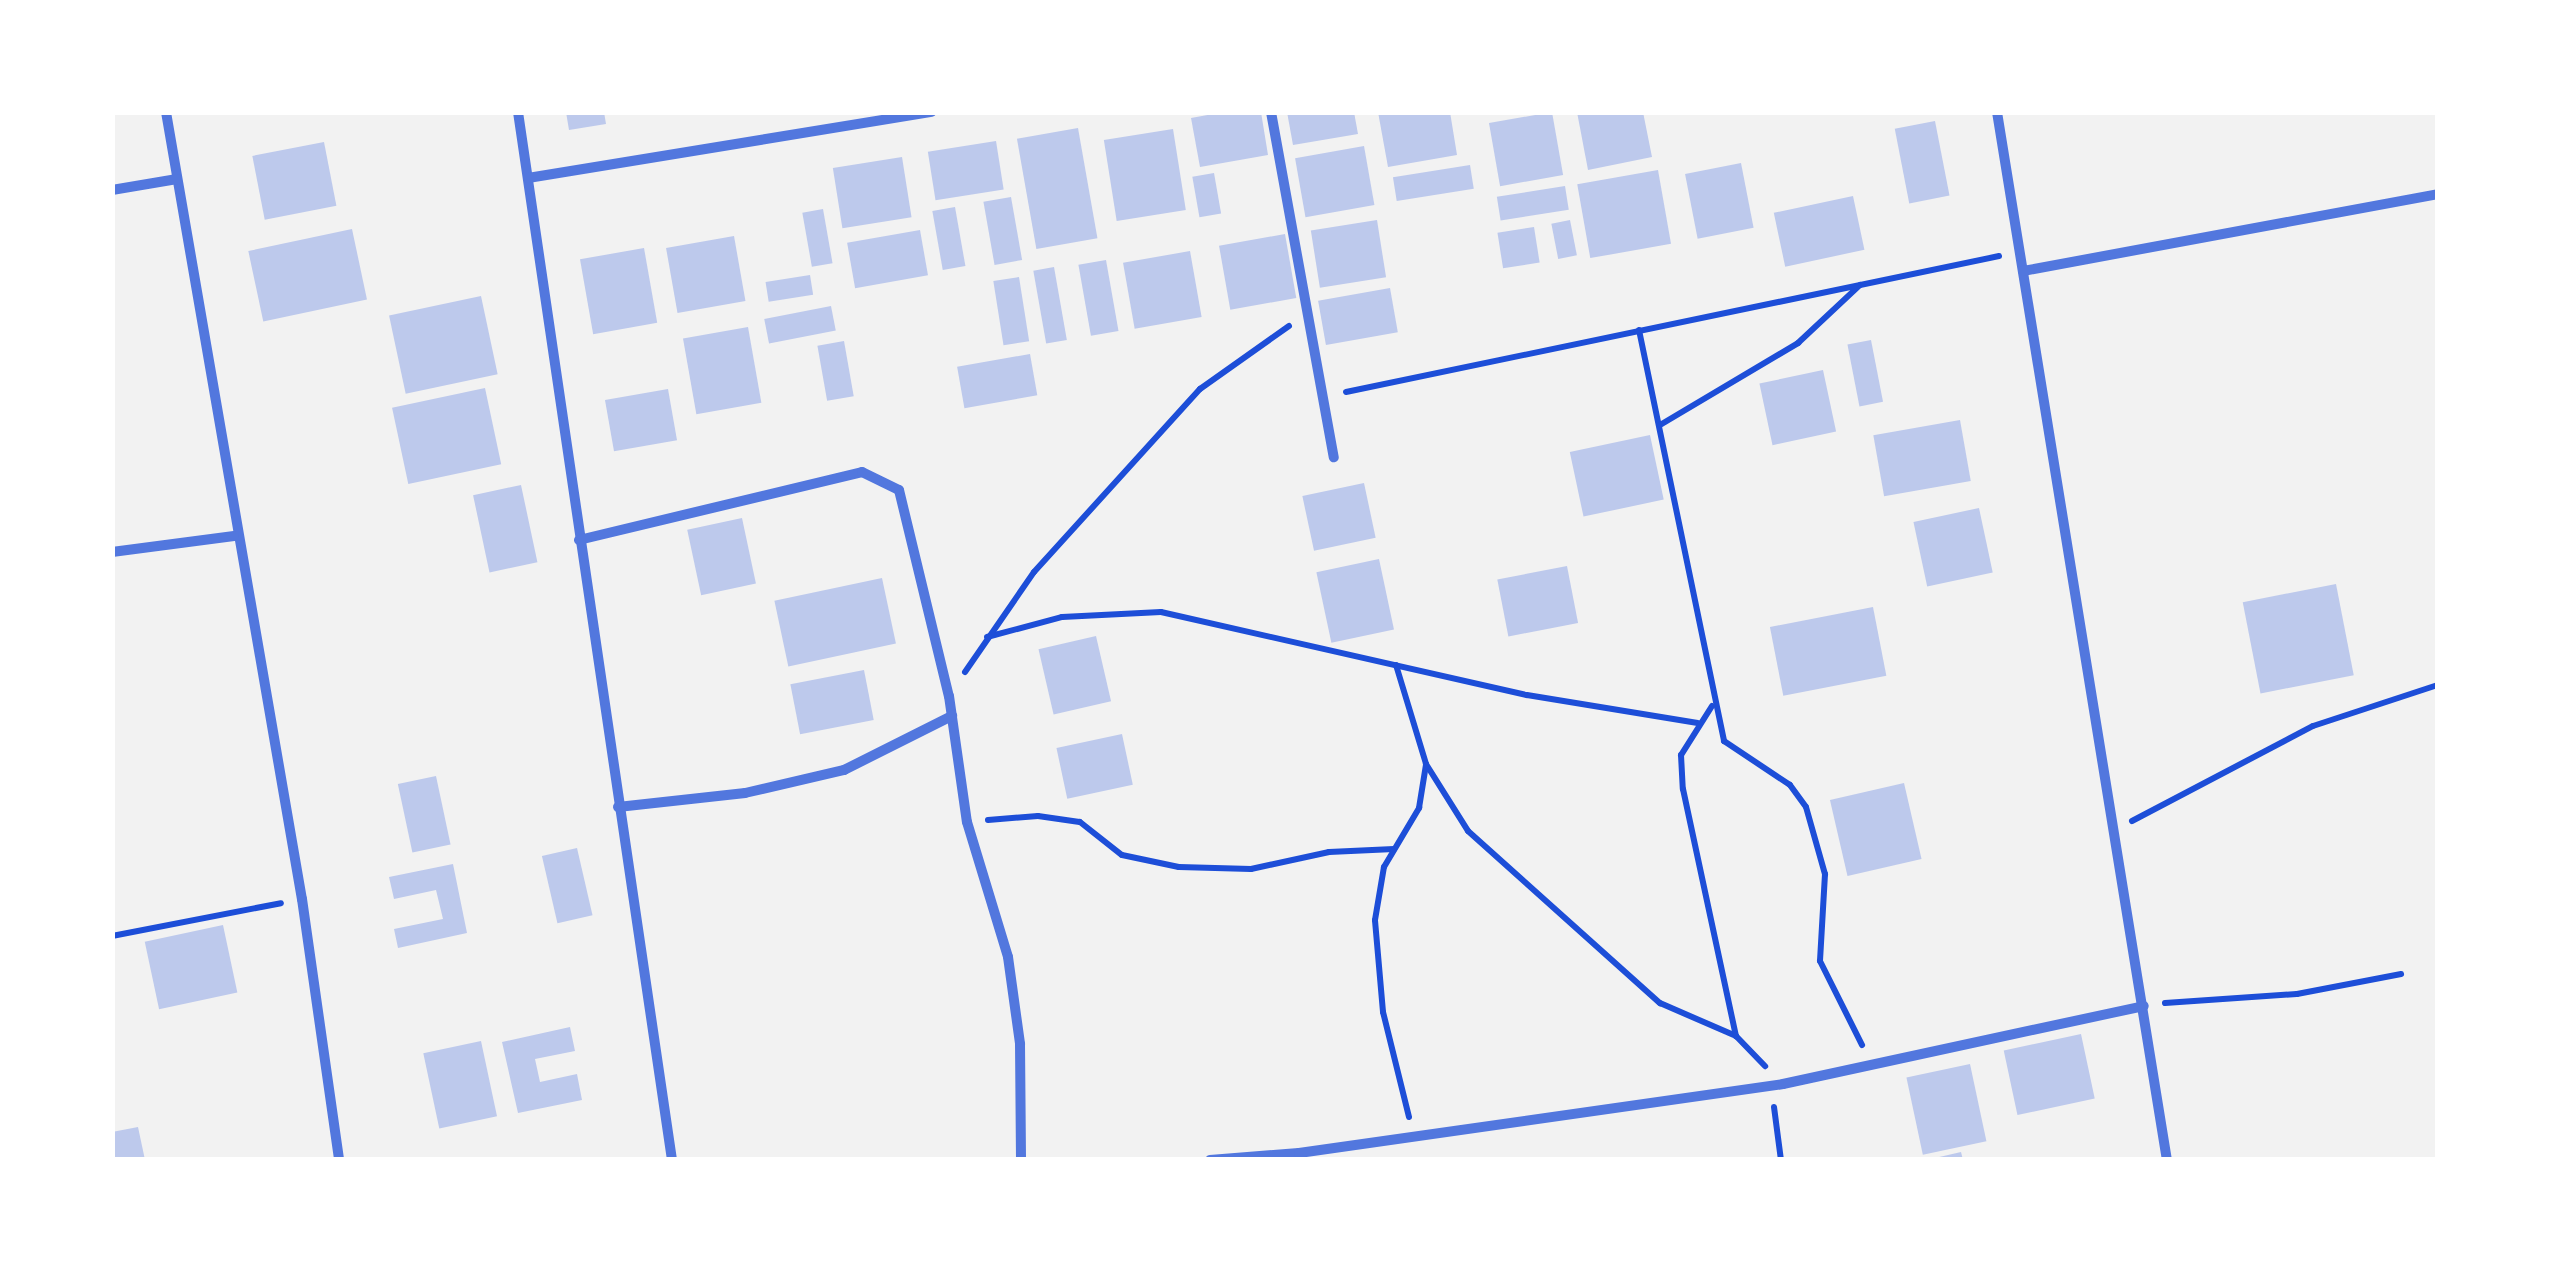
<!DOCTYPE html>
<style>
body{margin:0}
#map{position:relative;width:2550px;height:1272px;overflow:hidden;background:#f2f2f2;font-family:"DM Sans",sans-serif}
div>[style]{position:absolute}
.building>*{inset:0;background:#bdc9ec;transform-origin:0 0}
.path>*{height:6px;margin:-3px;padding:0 3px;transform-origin:3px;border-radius:3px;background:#1d4ed8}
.minor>*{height:10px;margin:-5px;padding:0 5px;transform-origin:5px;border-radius:5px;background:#5277de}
span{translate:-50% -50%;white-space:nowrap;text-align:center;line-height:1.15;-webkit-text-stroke:10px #fff;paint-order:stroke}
.frame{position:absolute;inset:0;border:115px solid #fff;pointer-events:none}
</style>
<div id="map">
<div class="building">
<i style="clip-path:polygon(566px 112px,604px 112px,606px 124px,569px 130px)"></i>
<i style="clip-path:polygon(1224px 112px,1261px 112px,1268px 155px,1200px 167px,1191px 118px)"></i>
<i style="clip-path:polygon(1287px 112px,1354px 112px,1358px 134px,1293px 145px)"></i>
<i style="clip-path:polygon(1378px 112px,1450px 112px,1457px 155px,1388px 167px)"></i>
<i style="left:1552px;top:112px;width:64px;height:64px;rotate:80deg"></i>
<i style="clip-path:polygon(1577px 112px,1643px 112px,1652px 157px,1588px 170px)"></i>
<i style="left:1935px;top:121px;width:76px;height:41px;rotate:79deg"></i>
<i style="left:1078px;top:128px;width:112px;height:62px;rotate:80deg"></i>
<i style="left:1173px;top:129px;width:82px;height:70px;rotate:81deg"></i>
<i style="left:996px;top:141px;width:49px;height:69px;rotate:81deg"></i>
<i style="left:324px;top:142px;width:65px;height:73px;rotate:79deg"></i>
<i style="left:1364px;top:146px;width:60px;height:70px;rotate:80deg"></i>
<i style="left:902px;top:157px;width:61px;height:70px;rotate:81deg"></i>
<i style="left:1741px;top:163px;width:66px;height:57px;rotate:79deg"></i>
<i style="left:1470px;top:165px;width:24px;height:78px;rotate:81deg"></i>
<i style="left:1658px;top:170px;width:75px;height:82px;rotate:80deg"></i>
<i style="left:1214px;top:173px;width:41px;height:22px;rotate:80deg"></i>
<i style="left:1565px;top:186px;width:24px;height:69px;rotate:81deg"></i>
<i style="left:1853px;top:196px;width:55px;height:81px;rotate:78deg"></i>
<i style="left:1011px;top:197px;width:64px;height:28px;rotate:80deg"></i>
<i style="left:955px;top:207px;width:60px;height:23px;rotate:80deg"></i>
<i style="left:823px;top:209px;width:55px;height:21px;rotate:80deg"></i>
<i style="left:1377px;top:220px;width:58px;height:67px;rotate:81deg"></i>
<i style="left:1570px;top:220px;width:36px;height:19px;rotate:79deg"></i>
<i style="left:1534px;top:227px;width:36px;height:37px;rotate:81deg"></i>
<i style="left:352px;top:229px;width:72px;height:106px;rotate:78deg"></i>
<i style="left:920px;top:230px;width:46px;height:74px;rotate:80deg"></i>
<i style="left:1285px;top:234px;width:65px;height:67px;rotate:80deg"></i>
<i style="left:734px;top:236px;width:66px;height:69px;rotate:80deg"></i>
<i style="left:644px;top:248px;width:76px;height:65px;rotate:80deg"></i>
<i style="left:1190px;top:251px;width:67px;height:68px;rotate:80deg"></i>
<i style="left:1106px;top:260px;width:72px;height:28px;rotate:80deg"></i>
<i style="left:1054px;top:267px;width:74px;height:21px;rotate:80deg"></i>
<i style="left:810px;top:275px;width:20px;height:45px;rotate:81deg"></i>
<i style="left:1019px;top:277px;width:65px;height:26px;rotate:81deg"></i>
<i style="left:1390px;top:288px;width:45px;height:73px;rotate:80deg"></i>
<i style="left:481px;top:296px;width:80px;height:94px;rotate:78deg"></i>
<i style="left:831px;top:306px;width:25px;height:68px;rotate:79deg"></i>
<i style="left:748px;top:327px;width:77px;height:66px;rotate:80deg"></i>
<i style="left:1871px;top:340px;width:63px;height:24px;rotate:79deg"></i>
<i style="left:844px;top:341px;width:56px;height:27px;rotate:80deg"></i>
<i style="left:1030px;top:354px;width:42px;height:74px;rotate:80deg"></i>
<i style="left:1823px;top:370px;width:63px;height:65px;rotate:78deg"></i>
<i style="left:485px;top:388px;width:78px;height:95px;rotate:78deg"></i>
<i style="left:668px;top:389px;width:52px;height:64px;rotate:80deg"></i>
<i style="left:1960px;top:420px;width:62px;height:88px;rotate:80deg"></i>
<i style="left:1650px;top:435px;width:66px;height:82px;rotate:78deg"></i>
<i style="left:1364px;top:483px;width:56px;height:63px;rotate:78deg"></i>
<i style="left:521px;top:485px;width:79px;height:49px;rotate:78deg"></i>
<i style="left:1979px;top:508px;width:66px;height:67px;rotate:78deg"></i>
<i style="left:742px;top:518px;width:67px;height:56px;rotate:78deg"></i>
<i style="left:1379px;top:559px;width:72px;height:64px;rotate:78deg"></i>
<i style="left:1567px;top:566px;width:58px;height:71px;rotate:79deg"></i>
<i style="left:882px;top:578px;width:67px;height:110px;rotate:78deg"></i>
<i style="left:2336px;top:584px;width:93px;height:95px;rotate:79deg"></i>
<i style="left:1873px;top:607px;width:70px;height:105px;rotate:79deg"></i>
<i style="left:1096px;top:636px;width:67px;height:59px;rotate:77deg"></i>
<i style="left:864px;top:670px;width:51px;height:75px;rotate:79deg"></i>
<i style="left:1122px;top:734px;width:52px;height:67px;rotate:78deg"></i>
<i style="left:436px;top:776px;width:70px;height:39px;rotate:78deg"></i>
<i style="left:1904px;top:783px;width:78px;height:76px;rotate:77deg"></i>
<i style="left:577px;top:848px;width:69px;height:36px;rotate:77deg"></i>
<i style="clip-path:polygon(453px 864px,467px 933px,398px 948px,394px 929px,443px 919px,436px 890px,394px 899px,389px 877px)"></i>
<i style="left:223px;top:925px;width:69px;height:80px;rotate:78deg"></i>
<i style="clip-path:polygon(570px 1027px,575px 1051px,535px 1059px,540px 1082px,577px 1074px,582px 1100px,518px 1113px,502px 1042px)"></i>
<i style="left:2081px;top:1034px;width:66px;height:79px;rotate:78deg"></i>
<i style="left:481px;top:1041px;width:77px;height:59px;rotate:78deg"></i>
<i style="left:1970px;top:1064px;width:79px;height:65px;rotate:78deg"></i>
<i style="clip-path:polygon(138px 1127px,145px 1160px,112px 1160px,112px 1132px)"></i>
<i style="clip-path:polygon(1961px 1152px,1963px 1160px,1935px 1160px,1935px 1158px)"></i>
</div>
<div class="path">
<i style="left:1639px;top:330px;width:420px;rotate:78.3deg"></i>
<i style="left:1724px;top:741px;width:79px;rotate:33.7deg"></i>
<i style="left:1790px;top:785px;width:27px;rotate:54deg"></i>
<i style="left:1806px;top:807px;width:70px;rotate:74.2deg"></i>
<i style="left:1825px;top:874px;width:87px;rotate:93.3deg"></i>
<i style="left:1820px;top:961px;width:94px;rotate:63.4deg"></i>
<i style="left:1346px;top:392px;width:667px;rotate:-11.76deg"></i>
<i style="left:1660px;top:425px;width:161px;rotate:-30.7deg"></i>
<i style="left:1798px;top:343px;width:85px;rotate:-43.1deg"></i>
<i style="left:987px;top:637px;width:78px;rotate:-14.9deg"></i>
<i style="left:1062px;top:617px;width:99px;rotate:-2.9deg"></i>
<i style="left:1161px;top:612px;width:375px;rotate:12.8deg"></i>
<i style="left:1527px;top:695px;width:173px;rotate:9.3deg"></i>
<i style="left:1396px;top:665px;width:103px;rotate:73.1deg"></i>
<i style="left:1426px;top:764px;width:79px;rotate:57.9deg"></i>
<i style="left:1468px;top:831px;width:258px;rotate:41.9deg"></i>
<i style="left:1660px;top:1003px;width:83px;rotate:23.5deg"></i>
<i style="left:965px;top:672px;width:121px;rotate:-55.4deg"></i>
<i style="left:1034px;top:572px;width:247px;rotate:-47.8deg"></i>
<i style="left:1200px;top:389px;width:109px;rotate:-35.3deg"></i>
<i style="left:1712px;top:706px;width:58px;rotate:122.3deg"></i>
<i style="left:1681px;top:755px;width:34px;rotate:87deg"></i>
<i style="left:1683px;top:789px;width:253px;rotate:77.9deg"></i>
<i style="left:1736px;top:1036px;width:42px;rotate:46deg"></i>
<i style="left:988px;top:820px;width:50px;rotate:-4.6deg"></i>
<i style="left:1038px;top:816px;width:42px;rotate:8.1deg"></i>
<i style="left:1080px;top:822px;width:53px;rotate:38.2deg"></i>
<i style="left:1122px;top:855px;width:58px;rotate:11.9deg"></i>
<i style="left:1179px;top:867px;width:72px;rotate:1.6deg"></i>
<i style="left:1251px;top:869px;width:80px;rotate:-12.3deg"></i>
<i style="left:1329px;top:852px;width:65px;rotate:-2.6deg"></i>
<i style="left:2132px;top:821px;width:204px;rotate:-27.7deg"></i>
<i style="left:2313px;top:726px;width:132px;rotate:-18.2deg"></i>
<i style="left:112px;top:936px;width:172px;rotate:-11deg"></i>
<i style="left:2165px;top:1003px;width:132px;rotate:-3.9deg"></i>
<i style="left:2297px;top:994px;width:106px;rotate:-10.9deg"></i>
<i style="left:1774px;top:1107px;width:53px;rotate:82.5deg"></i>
<i style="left:1409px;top:1117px;width:108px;rotate:-103.9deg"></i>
<i style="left:1383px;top:1012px;width:92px;rotate:-95deg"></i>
<i style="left:1375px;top:920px;width:54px;rotate:-80.4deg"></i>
<i style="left:1384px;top:867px;width:69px;rotate:-59.3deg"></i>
<i style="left:1419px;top:808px;width:44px;rotate:-80.8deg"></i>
</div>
<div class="minor">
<i style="left:166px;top:112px;width:799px;rotate:80.2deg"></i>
<i style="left:302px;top:899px;width:264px;rotate:81.9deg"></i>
<i style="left:518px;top:112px;width:1059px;rotate:81.64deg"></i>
<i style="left:1271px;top:112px;width:351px;rotate:79.7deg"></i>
<i style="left:1997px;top:112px;width:1062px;rotate:80.79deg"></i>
<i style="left:528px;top:178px;width:409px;rotate:-9.3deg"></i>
<i style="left:112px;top:190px;width:66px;rotate:-9.6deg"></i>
<i style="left:2023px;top:271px;width:422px;rotate:-10.5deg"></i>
<i style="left:579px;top:540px;width:291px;rotate:-13.5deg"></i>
<i style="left:862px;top:472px;width:41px;rotate:25.9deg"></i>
<i style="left:899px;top:490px;width:212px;rotate:76.4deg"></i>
<i style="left:949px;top:696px;width:127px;rotate:81.9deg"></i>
<i style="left:967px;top:822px;width:141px;rotate:73.1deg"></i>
<i style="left:1008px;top:957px;width:88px;rotate:82.1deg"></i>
<i style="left:1020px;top:1044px;width:116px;rotate:89.5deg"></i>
<i style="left:112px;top:552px;width:123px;rotate:-7.5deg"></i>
<i style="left:618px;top:807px;width:128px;rotate:-6.3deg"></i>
<i style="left:745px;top:793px;width:102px;rotate:-13.1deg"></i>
<i style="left:844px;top:770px;width:121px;rotate:-26.6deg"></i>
<i style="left:1210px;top:1160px;width:89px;rotate:-4.5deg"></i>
<i style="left:1299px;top:1153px;width:489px;rotate:-8.1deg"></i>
<i style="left:1783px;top:1084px;width:369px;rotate:-12.2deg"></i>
</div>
<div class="frame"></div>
</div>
